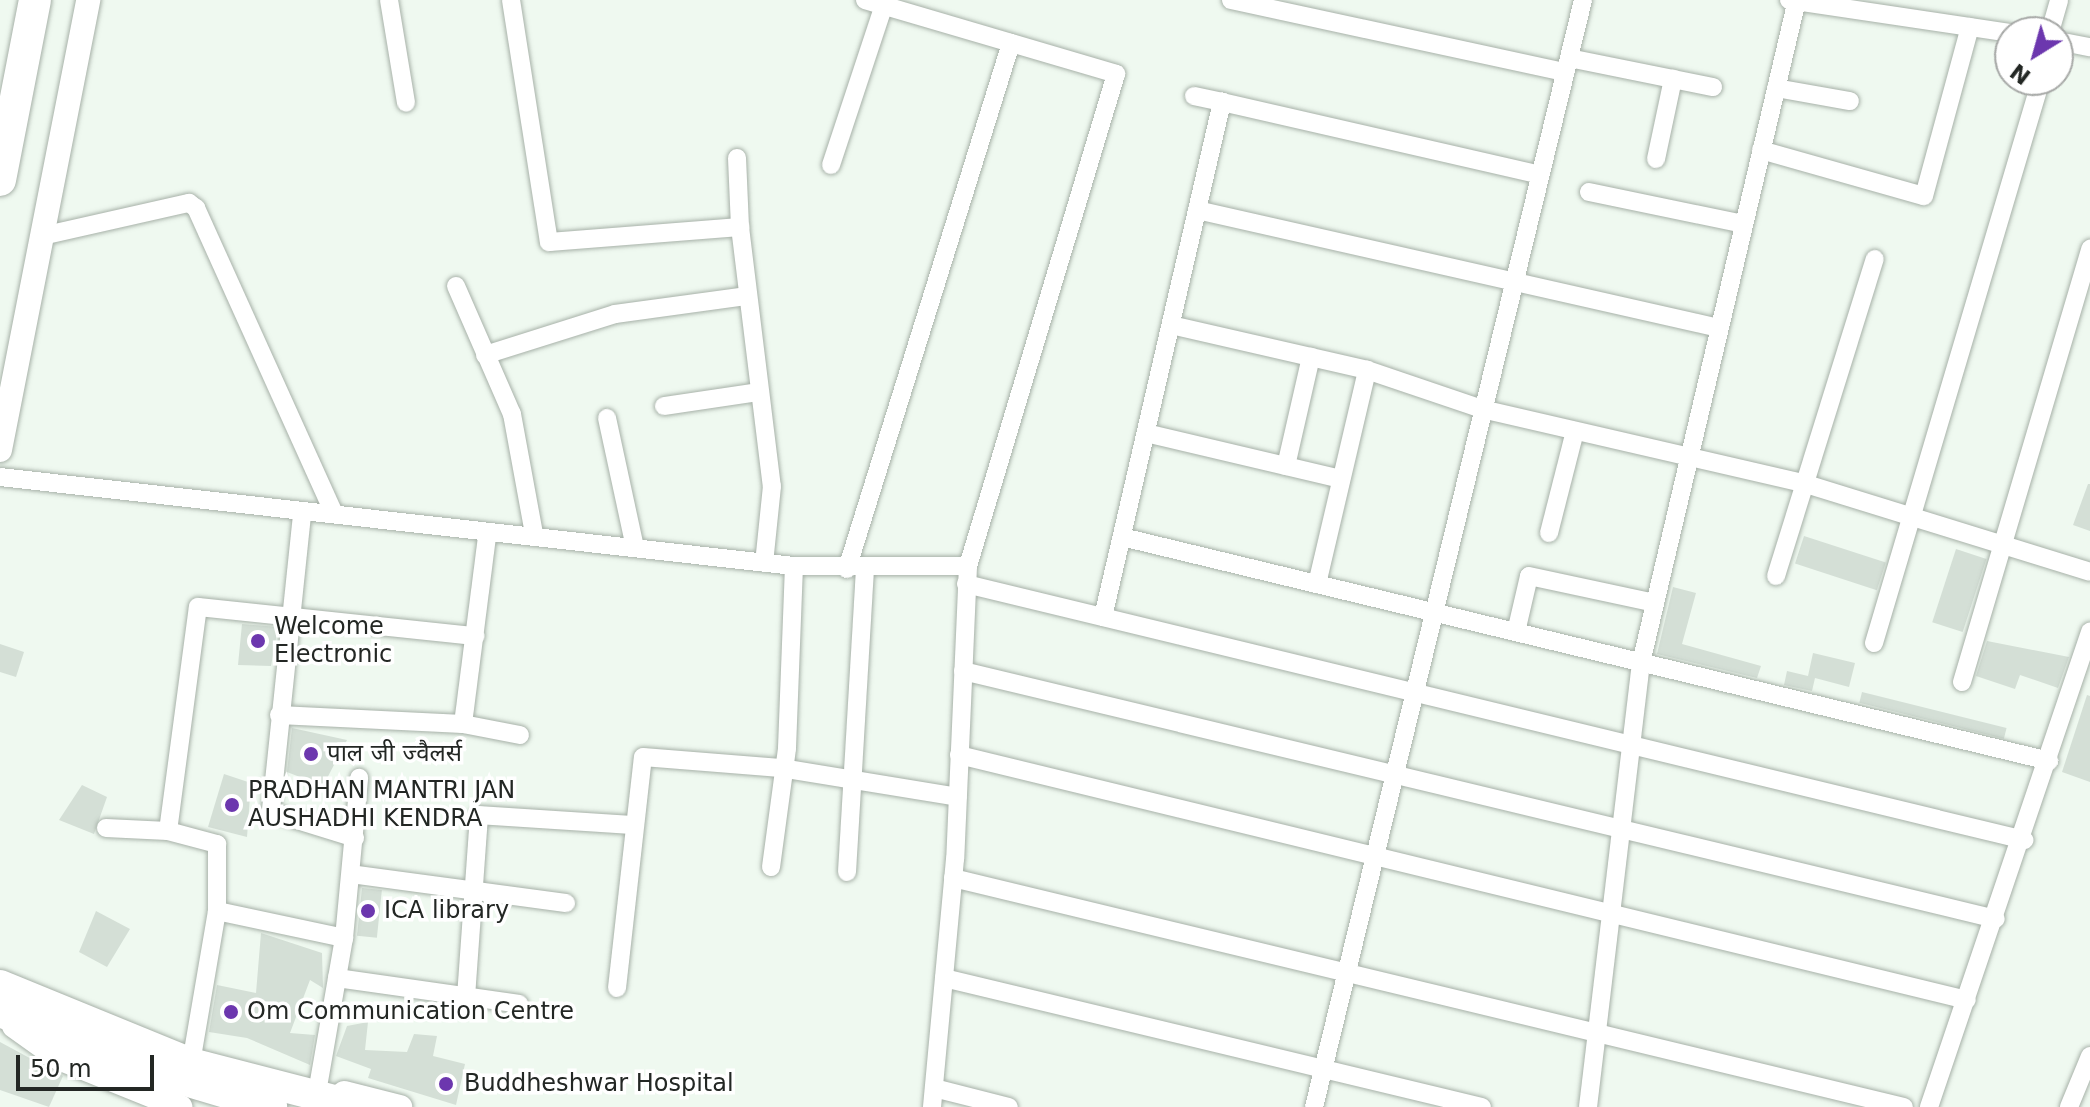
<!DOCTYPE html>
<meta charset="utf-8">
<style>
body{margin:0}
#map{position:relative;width:2090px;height:1107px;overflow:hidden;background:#eff9f0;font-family:"DejaVu Sans","Noto Sans Devanagari",sans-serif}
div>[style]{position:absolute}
.building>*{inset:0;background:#d4dfd6;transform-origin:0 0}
.roads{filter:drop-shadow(0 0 2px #a7b1a8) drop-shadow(0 0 2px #a7b1a8)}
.minor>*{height:18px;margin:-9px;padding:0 9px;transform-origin:9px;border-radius:9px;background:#fff}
.tertiary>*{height:24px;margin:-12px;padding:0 12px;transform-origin:12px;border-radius:12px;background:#fff}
.primary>*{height:30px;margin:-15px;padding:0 15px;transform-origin:15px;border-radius:15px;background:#fff}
.trunk>*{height:32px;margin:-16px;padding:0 16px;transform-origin:16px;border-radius:16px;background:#fff}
.dots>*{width:22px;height:22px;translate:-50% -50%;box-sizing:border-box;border:4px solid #fff;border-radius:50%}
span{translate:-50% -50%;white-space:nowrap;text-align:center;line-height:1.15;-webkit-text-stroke:7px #fff;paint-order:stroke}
.poi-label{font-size:24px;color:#232724}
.left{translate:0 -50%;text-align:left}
.north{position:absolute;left:1994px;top:16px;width:80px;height:80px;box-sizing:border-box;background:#fff;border:2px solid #a7a9a7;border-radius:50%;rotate:217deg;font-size:22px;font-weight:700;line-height:32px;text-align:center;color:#232724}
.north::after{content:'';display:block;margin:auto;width:28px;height:36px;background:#6c37ae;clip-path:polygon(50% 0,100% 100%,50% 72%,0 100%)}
.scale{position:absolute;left:16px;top:1055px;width:138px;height:36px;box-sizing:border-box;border:4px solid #232724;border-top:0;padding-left:10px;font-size:24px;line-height:28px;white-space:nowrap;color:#232724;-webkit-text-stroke:6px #fff;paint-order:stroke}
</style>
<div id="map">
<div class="building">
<i style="clip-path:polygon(2088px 484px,2090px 484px,2090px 531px,2073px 525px)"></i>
<i style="left:1804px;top:536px;width:86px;height:29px;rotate:18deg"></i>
<i style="left:1956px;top:549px;width:32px;height:77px;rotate:18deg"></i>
<i style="clip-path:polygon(1673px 587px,1696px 593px,1682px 644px,1761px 666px,1757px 678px,1657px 654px)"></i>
<i style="clip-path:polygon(242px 624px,278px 627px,271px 666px,238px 665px)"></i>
<i style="clip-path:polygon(1987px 641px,2069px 657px,2058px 688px,2020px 675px,2015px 689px,1976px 676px)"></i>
<i style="clip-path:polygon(0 644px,24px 652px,16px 677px,0 672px)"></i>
<i style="clip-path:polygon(1813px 653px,1855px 663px,1849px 687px,1815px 678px,1812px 691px,1784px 685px,1787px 671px,1808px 676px)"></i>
<i style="left:1862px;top:692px;width:149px;height:11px;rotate:14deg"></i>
<i style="clip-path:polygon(2087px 695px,2090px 696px,2090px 782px,2062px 772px)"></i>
<i style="clip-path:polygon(292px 728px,347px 740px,323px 786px,287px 772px)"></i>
<i style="clip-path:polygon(224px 774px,251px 783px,247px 837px,208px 827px)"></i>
<i style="clip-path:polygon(82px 785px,107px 797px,94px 834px,59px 820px)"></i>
<i style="left:362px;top:888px;width:20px;height:48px;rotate:6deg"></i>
<i style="clip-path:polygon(96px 911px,130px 929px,107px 967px,79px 952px)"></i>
<i style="clip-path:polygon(261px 933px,322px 953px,323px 988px,310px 980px,290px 1033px,315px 1035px,310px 1065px,247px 1038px,209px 1032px,217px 985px,256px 993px)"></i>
<i style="clip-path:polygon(368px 1022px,365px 1050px,407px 1052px,414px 1034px,437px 1036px,433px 1056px,465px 1064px,456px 1105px,368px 1078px,371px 1069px,336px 1056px,347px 1026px)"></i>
<i style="clip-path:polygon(0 1042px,63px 1076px,49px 1107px,0 1090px)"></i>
</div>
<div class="roads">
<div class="minor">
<i style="left:389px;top:0;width:104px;rotate:80.6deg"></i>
<i style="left:511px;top:0;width:245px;rotate:81.1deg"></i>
<i style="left:549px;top:242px;width:192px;rotate:-4.5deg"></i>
<i style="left:740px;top:227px;width:261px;rotate:83deg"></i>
<i style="left:772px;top:486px;width:77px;rotate:95.9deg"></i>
<i style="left:865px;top:0;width:262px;rotate:16.4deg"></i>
<i style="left:1116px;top:74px;width:514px;rotate:106.74deg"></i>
<i style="left:968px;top:566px;width:293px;rotate:92.5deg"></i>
<i style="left:955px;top:859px;width:249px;rotate:95.3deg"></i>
<i style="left:1231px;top:0;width:342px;rotate:12.2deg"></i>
<i style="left:1789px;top:0;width:223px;rotate:8.5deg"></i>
<i style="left:2050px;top:32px;width:33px;rotate:-74deg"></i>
<i style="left:2058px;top:41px;width:33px;rotate:11deg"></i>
<i style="left:1569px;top:58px;width:147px;rotate:11.4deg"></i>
<i style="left:1776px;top:88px;width:75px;rotate:10deg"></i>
<i style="left:1194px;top:96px;width:29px;rotate:12deg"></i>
<i style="left:1761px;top:150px;width:169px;rotate:15.8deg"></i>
<i style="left:1924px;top:196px;width:175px;rotate:-74.8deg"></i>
<i style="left:737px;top:158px;width:69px;rotate:87.5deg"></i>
<i style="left:1656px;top:159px;width:82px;rotate:-78deg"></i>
<i style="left:831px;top:165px;width:169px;rotate:-71.7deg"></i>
<i style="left:1589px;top:192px;width:158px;rotate:11.7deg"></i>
<i style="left:1197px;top:210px;width:535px;rotate:12.74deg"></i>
<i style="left:42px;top:236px;width:151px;rotate:-12.7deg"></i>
<i style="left:189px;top:203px;width:9px;rotate:36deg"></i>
<i style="left:196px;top:208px;width:335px;rotate:65.7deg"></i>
<i style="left:456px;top:286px;width:140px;rotate:66.4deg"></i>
<i style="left:512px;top:414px;width:122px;rotate:79.6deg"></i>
<i style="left:1171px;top:325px;width:201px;rotate:12.9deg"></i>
<i style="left:1367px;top:370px;width:121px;rotate:18.7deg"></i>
<i style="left:1482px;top:409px;width:329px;rotate:13deg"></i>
<i style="left:1803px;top:483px;width:300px;rotate:17.2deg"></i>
<i style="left:485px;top:355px;width:136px;rotate:-17.5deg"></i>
<i style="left:615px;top:314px;width:132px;rotate:-7.8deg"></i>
<i style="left:664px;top:406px;width:96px;rotate:-8.4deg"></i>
<i style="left:607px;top:418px;width:132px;rotate:77.8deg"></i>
<i style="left:1146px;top:433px;width:200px;rotate:13.3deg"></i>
<i style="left:1286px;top:466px;width:112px;rotate:-77.1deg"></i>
<i style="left:0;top:477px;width:799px;rotate:6.4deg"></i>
<i style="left:794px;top:566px;width:174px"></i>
<i style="left:302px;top:515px;width:299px;rotate:96deg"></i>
<i style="left:271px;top:812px;width:88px;rotate:17.2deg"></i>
<i style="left:1549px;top:533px;width:105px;rotate:-75.7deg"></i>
<i style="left:1122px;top:537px;width:954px;rotate:13.58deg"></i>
<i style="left:847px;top:569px;width:551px;rotate:-72.68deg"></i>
<i style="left:1776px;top:576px;width:332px;rotate:-72.7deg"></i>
<i style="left:966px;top:584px;width:1089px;rotate:13.6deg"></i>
<i style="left:1317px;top:584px;width:220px;rotate:-76.8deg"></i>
<i style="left:1103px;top:617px;width:529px;rotate:-76.99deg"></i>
<i style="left:1222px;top:102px;width:326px;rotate:12.9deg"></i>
<i style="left:1516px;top:632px;width:57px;rotate:-76.9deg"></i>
<i style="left:1529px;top:576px;width:129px;rotate:12.1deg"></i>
<i style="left:1874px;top:643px;width:587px;rotate:-73.48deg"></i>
<i style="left:963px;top:671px;width:1062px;rotate:13.5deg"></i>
<i style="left:1962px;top:682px;width:452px;rotate:-73.5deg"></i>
<i style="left:279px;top:715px;width:184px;rotate:2.8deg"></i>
<i style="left:463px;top:724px;width:58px;rotate:10.9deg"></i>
<i style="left:463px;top:724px;width:190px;rotate:-82.7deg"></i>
<i style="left:959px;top:755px;width:1037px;rotate:13.66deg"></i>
<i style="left:106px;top:828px;width:62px;rotate:2.8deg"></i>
<i style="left:168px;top:831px;width:51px;rotate:14.9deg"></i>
<i style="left:217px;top:844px;width:67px;rotate:90deg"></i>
<i style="left:217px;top:911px;width:154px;rotate:99.7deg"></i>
<i style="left:168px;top:831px;width:226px;rotate:-82.4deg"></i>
<i style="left:198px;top:607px;width:279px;rotate:6deg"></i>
<i style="left:771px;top:867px;width:120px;rotate:-82.3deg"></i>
<i style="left:787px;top:748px;width:182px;rotate:-87.8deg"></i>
<i style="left:847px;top:872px;width:303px;rotate:-86.6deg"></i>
<i style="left:351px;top:874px;width:217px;rotate:7.7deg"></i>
<i style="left:953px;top:878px;width:978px;rotate:13.54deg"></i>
<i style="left:217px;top:911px;width:130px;rotate:12deg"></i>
<i style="left:337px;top:978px;width:184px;rotate:8.1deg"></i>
<i style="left:944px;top:978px;width:553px;rotate:13.48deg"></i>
<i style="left:617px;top:988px;width:232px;rotate:-83.6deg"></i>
<i style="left:643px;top:757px;width:138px;rotate:4.6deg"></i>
<i style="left:781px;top:768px;width:179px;rotate:9.3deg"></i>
<i style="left:466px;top:997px;width:182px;rotate:-85.9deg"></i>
<i style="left:479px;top:815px;width:156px;rotate:3.7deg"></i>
<i style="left:318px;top:1087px;width:151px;rotate:-80.1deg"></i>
<i style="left:344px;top:938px;width:161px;rotate:-84.6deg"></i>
<i style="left:934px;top:1088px;width:77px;rotate:14.2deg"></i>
<i style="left:1314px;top:1107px;width:1139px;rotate:-76.34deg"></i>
<i style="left:1588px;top:1107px;width:447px;rotate:-83.2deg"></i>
<i style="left:1641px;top:663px;width:681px;rotate:-76.76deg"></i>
<i style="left:1929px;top:1107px;width:502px;rotate:-71.28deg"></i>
<i style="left:2069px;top:1107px;width:55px;rotate:-67.6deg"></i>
</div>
<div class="tertiary">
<i style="left:0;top:450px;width:459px;rotate:-78.9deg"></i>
<i style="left:14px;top:1026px;width:55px;rotate:35.4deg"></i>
<i style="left:59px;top:1058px;width:131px;rotate:22deg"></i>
<i style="left:344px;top:1093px;width:58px;rotate:14deg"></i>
</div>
<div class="primary">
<i style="left:0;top:985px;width:206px;rotate:22.2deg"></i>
<i style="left:191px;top:1063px;width:176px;rotate:14.5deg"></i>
<i style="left:0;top:1012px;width:149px;rotate:21.7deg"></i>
<i style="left:138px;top:1067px;width:140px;rotate:16.6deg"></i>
</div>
<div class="trunk">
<i style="left:0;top:180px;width:183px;rotate:-79deg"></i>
</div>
</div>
<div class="dots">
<i style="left:258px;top:641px;background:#6c37ae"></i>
<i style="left:311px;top:754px;background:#6c37ae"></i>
<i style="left:232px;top:805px;background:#6c37ae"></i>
<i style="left:368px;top:911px;background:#6c37ae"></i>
<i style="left:231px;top:1012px;background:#6c37ae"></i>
<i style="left:446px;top:1084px;background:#6c37ae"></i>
</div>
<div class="poi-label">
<span class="left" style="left:274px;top:641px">Welcome<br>Electronic</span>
<span class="left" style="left:327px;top:754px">पाल जी ज्वैलर्स</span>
<span class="left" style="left:248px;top:805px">PRADHAN MANTRI JAN<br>AUSHADHI KENDRA</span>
<span class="left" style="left:384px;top:911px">ICA library</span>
<span class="left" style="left:247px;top:1012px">Om Communication Centre</span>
<span class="left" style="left:464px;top:1084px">Buddheshwar Hospital</span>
</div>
<div class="north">N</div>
<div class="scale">50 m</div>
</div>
